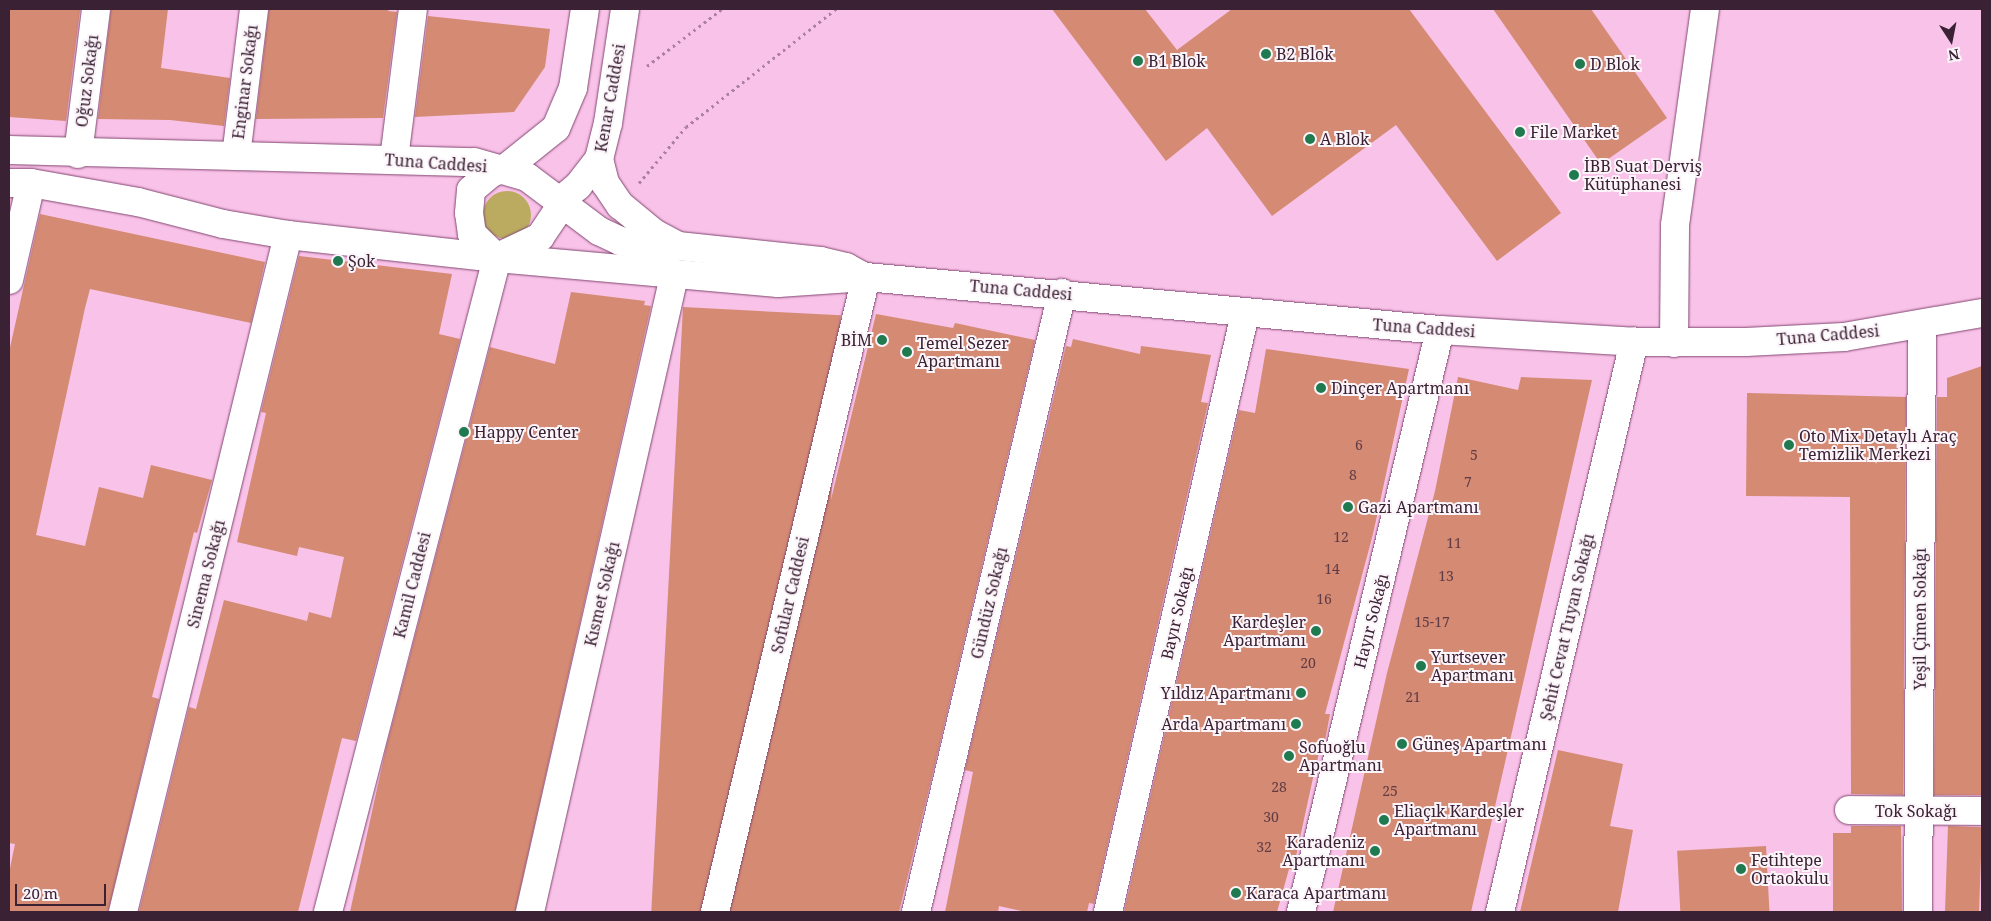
<!DOCTYPE html>
<meta charset="utf-8">
<style>
body{margin:0}
#map{position:relative;width:1991px;height:921px;overflow:hidden;background:#f9c2e8;font-family:"Noto Serif",serif}
div>[style]{position:absolute}
.green>*{inset:0;background:#baab60}
.round{border-radius:50%}
.building>*{inset:0;background:#d48a73;transform-origin:0 0}
.path>*{height:3px;margin-top:-1.5px;transform-origin:0;background:repeating-linear-gradient(90deg,#ac819f 0 2.5px,transparent 0 6.5px)}
.roads{filter:drop-shadow(0 0 1px #814771) drop-shadow(0 0 1px #814771)}
.minor>*{height:28px;margin:-14px;padding:0 14px;transform-origin:14px;border-radius:14px;background:#fff}
.major>*{height:28px;margin:-14px;padding:0 14px;transform-origin:14px;border-radius:14px;background:#fff}
.dots>*{width:14px;height:14px;translate:-50% -50%;box-sizing:border-box;border:2px solid #fbf4f9;border-radius:50%}
span{translate:-50% -50%;white-space:nowrap;text-align:center;line-height:1.15;-webkit-text-stroke:4px #fbf4f9;paint-order:stroke}
.number-label{font-size:14px;color:#613b44}
.number-label span{-webkit-text-stroke-width:0}
.poi-label{font-size:16px;color:#3b2134}
.left{translate:0 -50%;text-align:left}
.right{translate:-100% -50%;text-align:right}
.street-label{font-size:16px;color:#3b2134}
.frame{position:absolute;inset:0;border:10px solid #3b2134;pointer-events:none}
.north{position:absolute;left:1926px;top:15px;width:50px;height:50px;-webkit-text-stroke:4px #fbf4f9;paint-order:stroke;rotate:169deg;font-size:14px;font-weight:700;line-height:20px;text-align:center;color:#3b2134}
.north::after{content:'';display:block;margin:auto;width:18px;height:22px;background:#3b2134;clip-path:polygon(50% 0,100% 100%,50% 72%,0 100%)}
.scale{position:absolute;left:15px;top:884px;width:91px;height:22px;box-sizing:border-box;border:2px solid #3b2134;border-top:0;padding-left:6px;font-size:15px;line-height:18px;white-space:nowrap;color:#3b2134;-webkit-text-stroke:4px #fbf4f9;paint-order:stroke}
</style>
<div id="map">
<div class="green">
<i class="round" style="left:483px;top:191px;width:48px;height:48px"></i>
</div>
<div class="building">
<i style="clip-path:polygon(9px 9px,80px 10px,66px 121px,9px 117px)"></i>
<i style="clip-path:polygon(111px 9px,168px 9px,161px 68px,230px 78px,224px 126px,170px 120px,98px 119px)"></i>
<i style="clip-path:polygon(269px 9px,389px 9px,388px 11px,397px 12px,383px 118px,256px 119px)"></i>
<i style="clip-path:polygon(1052px 9px,1145px 9px,1177px 50px,1232px 9px,1409px 9px,1561px 213px,1497px 261px,1396px 125px,1272px 216px,1207px 128px,1166px 161px)"></i>
<i style="clip-path:polygon(1493px 9px,1591px 9px,1667px 118px,1601px 164px)"></i>
<i style="clip-path:polygon(428px 16px,550px 29px,545px 67px,514px 112px,415px 117px)"></i>
<i style="clip-path:polygon(40px 214px,265px 262px,251px 323px,90px 289px,85px 308px,36px 535px,85px 546px,99px 487px,143px 498px,151px 465px,212px 480px,197px 533px,194px 532px,152px 697px,159px 699px,108px 912px,9px 912px,9px 873px,15px 844px,9px 843px,9px 352px)"></i>
<i style="clip-path:polygon(299px 256px,452px 274px,439px 334px,460px 339px,356px 741px,342px 738px,298px 912px,139px 912px,189px 707px,196px 709px,224px 600px,307px 621px,309px 612px,331px 618px,344px 557px,299px 547px,297px 556px,237px 542px,266px 413px,261px 412px)"></i>
<i style="clip-path:polygon(571px 292px,645px 301px,644px 305px,651px 306px,515px 912px,350px 912px,386px 748px,490px 347px,555px 364px)"></i>
<i style="left:683px;top:307px;width:158px;height:620px;rotate:3deg"></i>
<i style="clip-path:polygon(876px 314px,953px 328px,955px 323px,1035px 340px,935px 764px,899px 912px,731px 912px)"></i>
<i style="clip-path:polygon(1073px 339px,1140px 354px,1141px 346px,1211px 355px,1201px 402px,1208px 403px,1094px 904px,1089px 903px,1087px 912px,1026px 912px,999px 906px,998px 912px,945px 912px,973px 772px,965px 770px,1066px 346px,1071px 347px)"></i>
<i style="clip-path:polygon(1266px 349px,1409px 369px,1373px 534px,1325px 714px,1330px 714px,1324px 746px,1321px 745px,1313px 778px,1293px 870px,1289px 869px,1277px 912px,1124px 912px,1239px 410px,1255px 413px)"></i>
<i style="clip-path:polygon(1982px 366px,1982px 795px,1934px 795px,1937px 397px,1947px 397px,1947px 378px)"></i>
<i style="clip-path:polygon(1458px 377px,1518px 390px,1521px 377px,1592px 380px,1471px 912px,1333px 912px,1387px 673px,1435px 491px)"></i>
<i style="clip-path:polygon(1747px 393px,1906px 397px,1903px 795px,1851px 794px,1850px 497px,1746px 496px)"></i>
<i style="clip-path:polygon(1558px 750px,1623px 764px,1610px 826px,1633px 830px,1618px 912px,1520px 912px)"></i>
<i style="clip-path:polygon(1851px 826px,1901px 826px,1902px 912px,1833px 912px,1833px 833px,1851px 833px)"></i>
<i style="left:1948px;top:826px;width:34px;height:86px;rotate:2deg"></i>
<i style="left:1766px;top:846px;width:66px;height:89px;rotate:87deg"></i>
</div>
<div class="path">
<i style="left:647px;top:66px;width:94px;rotate:-37.2deg"></i>
<i style="left:639px;top:183px;width:73px;rotate:-50deg"></i>
<i style="left:686px;top:127px;width:191px;rotate:-38.2deg"></i>
</div>
<div class="roads">
<div class="minor">
<i style="left:78px;top:154px;width:146px;rotate:-82.9deg"></i>
<i style="left:236px;top:156px;width:148px;rotate:-83deg"></i>
<i style="left:394px;top:159px;width:151px;rotate:-82.8deg"></i>
<i style="left:9px;top:280px;width:99px;rotate:-77.2deg"></i>
<i style="left:1674px;top:343px;width:118px;rotate:-89.5deg"></i>
<i style="left:1675px;top:225px;width:218px;rotate:-82.1deg"></i>
<i style="left:1849px;top:810px;width:133px;rotate:0.4deg"></i>
<i style="left:123px;top:912px;width:697px;rotate:-76.3deg"></i>
<i style="left:328px;top:912px;width:675px;rotate:-75.51deg"></i>
<i style="left:530px;top:912px;width:652px;rotate:-77.24deg"></i>
<i style="left:715px;top:912px;width:653px;rotate:-76.62deg"></i>
<i style="left:916px;top:912px;width:636px;rotate:-76.73deg"></i>
<i style="left:1108px;top:912px;width:613px;rotate:-77.1deg"></i>
<i style="left:1301px;top:912px;width:598px;rotate:-76.57deg"></i>
<i style="left:1500px;top:912px;width:586px;rotate:-76.77deg"></i>
<i style="left:1918px;top:912px;width:587px;rotate:-89.61deg"></i>
</div>
<div class="major">
<i style="left:9px;top:150px;width:465px;rotate:1.5deg"></i>
<i style="left:474px;top:162px;width:55px;rotate:15.8deg"></i>
<i style="left:527px;top:177px;width:90px;rotate:36.9deg"></i>
<i style="left:599px;top:231px;width:23px;rotate:25deg"></i>
<i style="left:620px;top:241px;width:36px;rotate:10deg"></i>
<i style="left:655px;top:247px;width:23px;rotate:-2deg"></i>
<i style="left:678px;top:246px;width:143px;rotate:6deg"></i>
<i style="left:820px;top:261px;width:27px;rotate:13deg"></i>
<i style="left:846px;top:267px;width:18px;rotate:29deg"></i>
<i style="left:599px;top:159px;width:25px;rotate:76deg"></i>
<i style="left:605px;top:183px;width:27px;rotate:56deg"></i>
<i style="left:620px;top:205px;width:44px;rotate:39.5deg"></i>
<i style="left:654px;top:233px;width:24px;rotate:28deg"></i>
<i style="left:9px;top:183px;width:22px"></i>
<i style="left:31px;top:183px;width:109px;rotate:10.1deg"></i>
<i style="left:138px;top:202px;width:88px;rotate:14.5deg"></i>
<i style="left:223px;top:224px;width:66px;rotate:9.6deg"></i>
<i style="left:288px;top:235px;width:210px;rotate:6.3deg"></i>
<i style="left:497px;top:258px;width:282px;rotate:5.1deg"></i>
<i style="left:778px;top:283px;width:88px;rotate:-3.9deg"></i>
<i style="left:866px;top:277px;width:576px;rotate:5.28deg"></i>
<i style="left:1440px;top:330px;width:194px;rotate:3.5deg"></i>
<i style="left:1634px;top:342px;width:112px"></i>
<i style="left:1746px;top:342px;width:98px;rotate:-2.9deg"></i>
<i style="left:1844px;top:337px;width:140px;rotate:-9.9deg"></i>
<i style="left:560px;top:201px;width:23px;rotate:-40deg"></i>
<i style="left:578px;top:186px;width:34px;rotate:-52deg"></i>
<i style="left:599px;top:159px;width:37px;rotate:-76deg"></i>
<i style="left:608px;top:123px;width:115px;rotate:-81.5deg"></i>
<i style="left:498px;top:257px;width:47px;rotate:-25.5deg"></i>
<i style="left:540px;top:237px;width:30px;rotate:-56deg"></i>
<i style="left:557px;top:212px;width:11px;rotate:-75deg"></i>
<i style="left:497px;top:258px;width:35px;rotate:-136deg"></i>
<i style="left:472px;top:234px;width:21px;rotate:-98deg"></i>
<i style="left:469px;top:213px;width:23px;rotate:-85deg"></i>
<i style="left:471px;top:190px;width:26px;rotate:-40deg"></i>
<i style="left:491px;top:173px;width:16px;rotate:-18deg"></i>
<i style="left:506px;top:168px;width:64px;rotate:-38.7deg"></i>
<i style="left:556px;top:128px;width:43px;rotate:-67deg"></i>
<i style="left:573px;top:88px;width:80px;rotate:-81.4deg"></i>
</div>
</div>
<div class="dots">
<i style="left:1266px;top:54px;background:#1f7a4f"></i>
<i style="left:1138px;top:61px;background:#1f7a4f"></i>
<i style="left:1580px;top:64px;background:#1f7a4f"></i>
<i style="left:1520px;top:132px;background:#1f7a4f"></i>
<i style="left:1310px;top:139px;background:#1f7a4f"></i>
<i style="left:1574px;top:175px;background:#1f7a4f"></i>
<i style="left:338px;top:261px;background:#1f7a4f"></i>
<i style="left:882px;top:340px;background:#1f7a4f"></i>
<i style="left:907px;top:352px;background:#1f7a4f"></i>
<i style="left:1321px;top:388px;background:#1f7a4f"></i>
<i style="left:464px;top:432px;background:#1f7a4f"></i>
<i style="left:1789px;top:445px;background:#1f7a4f"></i>
<i style="left:1348px;top:507px;background:#1f7a4f"></i>
<i style="left:1316px;top:631px;background:#1f7a4f"></i>
<i style="left:1421px;top:666px;background:#1f7a4f"></i>
<i style="left:1301px;top:693px;background:#1f7a4f"></i>
<i style="left:1296px;top:724px;background:#1f7a4f"></i>
<i style="left:1402px;top:744px;background:#1f7a4f"></i>
<i style="left:1289px;top:756px;background:#1f7a4f"></i>
<i style="left:1384px;top:820px;background:#1f7a4f"></i>
<i style="left:1375px;top:851px;background:#1f7a4f"></i>
<i style="left:1741px;top:869px;background:#1f7a4f"></i>
<i style="left:1236px;top:893px;background:#1f7a4f"></i>
</div>
<div class="number-label">
<span style="left:1359px;top:445px">6</span>
<span style="left:1474px;top:455px">5</span>
<span style="left:1353px;top:475px">8</span>
<span style="left:1468px;top:482px">7</span>
<span style="left:1341px;top:537px">12</span>
<span style="left:1454px;top:543px">11</span>
<span style="left:1332px;top:569px">14</span>
<span style="left:1446px;top:576px">13</span>
<span style="left:1324px;top:599px">16</span>
<span style="left:1432px;top:622px">15-17</span>
<span style="left:1308px;top:663px">20</span>
<span style="left:1413px;top:697px">21</span>
<span style="left:1279px;top:787px">28</span>
<span style="left:1390px;top:791px">25</span>
<span style="left:1271px;top:817px">30</span>
<span style="left:1264px;top:847px">32</span>
</div>
<div class="poi-label">
<span class="left" style="left:1276px;top:54px">B2 Blok</span>
<span class="left" style="left:1148px;top:61px">B1 Blok</span>
<span class="left" style="left:1590px;top:64px">D Blok</span>
<span class="left" style="left:1530px;top:132px">File Market</span>
<span class="left" style="left:1320px;top:139px">A Blok</span>
<span class="left" style="left:1584px;top:175px">İBB Suat Derviş<br>Kütüphanesi</span>
<span class="left" style="left:348px;top:261px">Şok</span>
<span class="right" style="left:872px;top:340px">BİM</span>
<span class="left" style="left:917px;top:352px">Temel Sezer<br>Apartmanı</span>
<span class="left" style="left:1331px;top:388px">Dinçer Apartmanı</span>
<span class="left" style="left:474px;top:432px">Happy Center</span>
<span class="left" style="left:1799px;top:445px">Oto Mix Detaylı Araç<br>Temizlik Merkezi</span>
<span class="left" style="left:1358px;top:507px">Gazi Apartmanı</span>
<span class="right" style="left:1306px;top:631px">Kardeşler<br>Apartmanı</span>
<span class="left" style="left:1431px;top:666px">Yurtsever<br>Apartmanı</span>
<span class="right" style="left:1291px;top:693px">Yıldız Apartmanı</span>
<span class="right" style="left:1286px;top:724px">Arda Apartmanı</span>
<span class="left" style="left:1412px;top:744px">Güneş Apartmanı</span>
<span class="left" style="left:1299px;top:756px">Sofuoğlu<br>Apartmanı</span>
<span class="left" style="left:1394px;top:820px">Eliaçık Kardeşler<br>Apartmanı</span>
<span class="right" style="left:1365px;top:851px">Karadeniz<br>Apartmanı</span>
<span class="left" style="left:1751px;top:869px">Fetihtepe<br>Ortaokulu</span>
<span class="left" style="left:1246px;top:893px">Karaca Apartmanı</span>
</div>
<div class="street-label">
<span style="left:87px;top:81px;rotate:-83deg">Oğuz Sokağı</span>
<span style="left:245px;top:82px;rotate:-83deg">Enginar Sokağı</span>
<span style="left:610px;top:98px;rotate:-80deg">Kenar Caddesi</span>
<span style="left:436px;top:163px;rotate:4deg">Tuna Caddesi</span>
<span style="left:1021px;top:290px;rotate:5deg">Tuna Caddesi</span>
<span style="left:1424px;top:328px;rotate:4deg">Tuna Caddesi</span>
<span style="left:1828px;top:335px;rotate:-5deg">Tuna Caddesi</span>
<span style="left:206px;top:574px;rotate:-76deg">Sinema Sokağı</span>
<span style="left:412px;top:585px;rotate:-76deg">Kamil Caddesi</span>
<span style="left:602px;top:594px;rotate:-77deg">Kısmet Sokağı</span>
<span style="left:790px;top:595px;rotate:-77deg">Sofular Caddesi</span>
<span style="left:989px;top:603px;rotate:-77deg">Gündüz Sokağı</span>
<span style="left:1177px;top:613px;rotate:-77deg">Bayır Sokağı</span>
<span style="left:1920px;top:619px;rotate:-90deg">Yeşil Çimen Sokağı</span>
<span style="left:1371px;top:621px;rotate:-76deg">Hayır Sokağı</span>
<span style="left:1567px;top:627px;rotate:-77deg">Şehit Cevat Tuyan Sokağı</span>
<span style="left:1916px;top:811px">Tok Sokağı</span>
</div>
<div class="frame"></div>
<div class="north">N</div>
<div class="scale">20 m</div>
</div>
